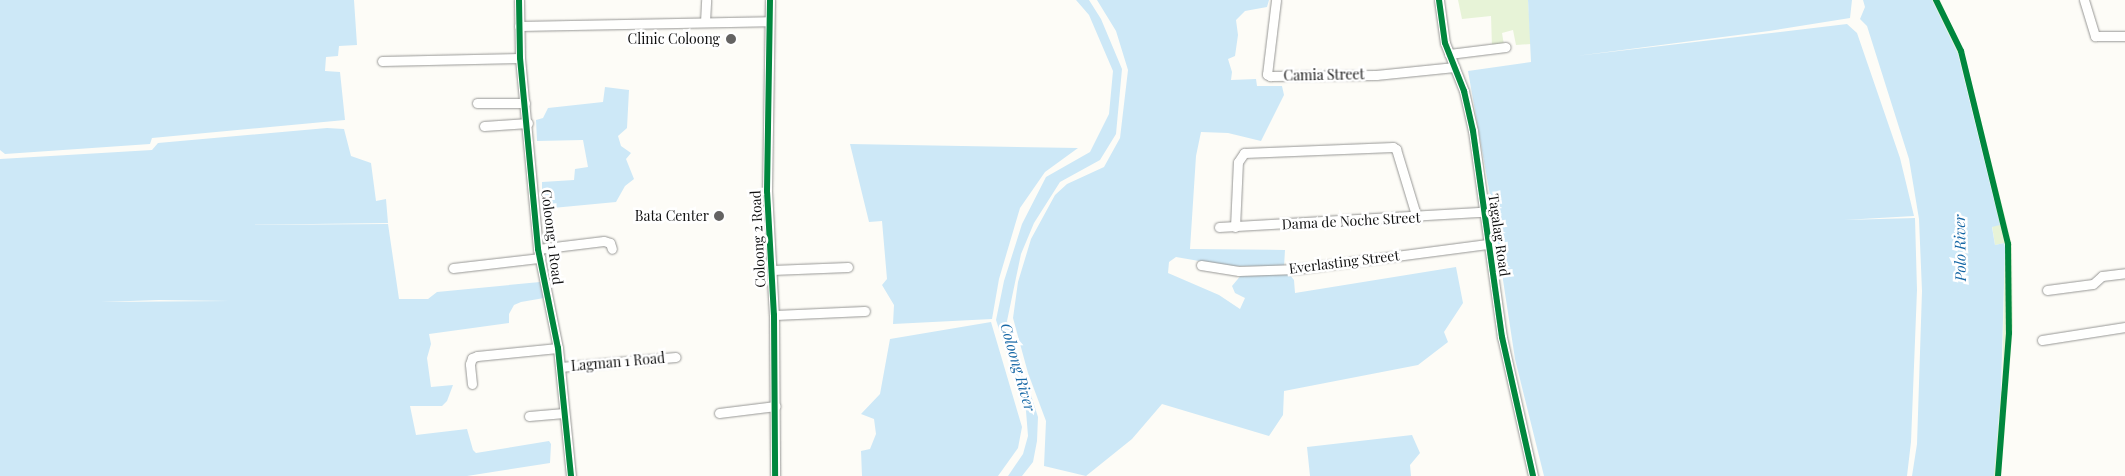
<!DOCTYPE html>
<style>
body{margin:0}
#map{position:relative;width:2125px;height:476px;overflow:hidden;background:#fdfcf7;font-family:"Playfair Display",serif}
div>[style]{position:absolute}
.green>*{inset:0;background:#e7f3d7}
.water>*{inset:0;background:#cde8f7}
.roads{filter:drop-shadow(0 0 1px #979795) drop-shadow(0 0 1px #979795)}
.street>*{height:9px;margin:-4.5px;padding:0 4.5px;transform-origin:4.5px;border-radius:4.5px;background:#fffffe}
.cycleway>*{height:6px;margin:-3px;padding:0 3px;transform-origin:3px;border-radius:3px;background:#00873e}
.dots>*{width:14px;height:14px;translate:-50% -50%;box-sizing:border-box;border:2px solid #fff;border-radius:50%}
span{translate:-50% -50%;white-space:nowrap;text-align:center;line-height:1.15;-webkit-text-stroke:5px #fff;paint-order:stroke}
.poi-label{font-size:14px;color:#111}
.right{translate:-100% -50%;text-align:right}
.street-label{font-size:14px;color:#111}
.water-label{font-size:15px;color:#1768a6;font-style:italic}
</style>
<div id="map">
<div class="green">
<i style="clip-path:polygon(1458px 0,1528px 0,1531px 44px,1516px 45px,1513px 30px,1502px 33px,1504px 45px,1492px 47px,1491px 16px,1462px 19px)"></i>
<i style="clip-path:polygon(1932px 0,1940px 0,1964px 52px,2012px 245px,2013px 326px,2001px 476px,1991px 476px,1999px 419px,1997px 416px,1998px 394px,2002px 391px,2005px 248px,2004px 243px,1995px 245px,1992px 226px,1996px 226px,1994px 194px,1958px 54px)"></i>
</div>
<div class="water">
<i style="clip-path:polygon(0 0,354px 0,357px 45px,339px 46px,338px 56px,326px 57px,325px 71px,340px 72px,345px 120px,152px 138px,150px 144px,5px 154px,0 150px)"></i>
<i style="clip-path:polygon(1076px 0,1089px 0,1101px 19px,1122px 69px,1116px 134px,1100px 160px,1060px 182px,1034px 223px,1021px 254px,1007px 321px,1038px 417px,1037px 441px,1033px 462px,1022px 476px,1008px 476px,1023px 454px,1028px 436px,1026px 411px,996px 320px,1004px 281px,1022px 224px,1046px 177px,1090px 152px,1109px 114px,1113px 71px,1089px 15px)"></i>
<i style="clip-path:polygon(1097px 0,1269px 0,1267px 7px,1245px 11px,1236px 20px,1238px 35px,1235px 56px,1228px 59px,1232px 72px,1231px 80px,1256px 79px,1257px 86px,1282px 86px,1284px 95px,1261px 141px,1228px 133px,1201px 132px,1196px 156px,1190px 249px,1285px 250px,1284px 267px,1228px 266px,1176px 257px,1169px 262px,1168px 273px,1219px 295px,1240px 309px,1245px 298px,1235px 293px,1232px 286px,1242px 274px,1289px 274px,1294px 280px,1295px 293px,1456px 267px,1463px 303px,1444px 332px,1448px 342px,1418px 365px,1284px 391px,1283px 415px,1269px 436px,1162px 404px,1132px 439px,1086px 476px,1044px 466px,1046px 421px,1028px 373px,1013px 318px,1018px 282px,1031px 239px,1055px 195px,1067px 184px,1104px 167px,1120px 138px,1128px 70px,1116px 31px)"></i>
<i style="clip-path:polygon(1528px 0,1852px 0,1850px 18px,1769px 31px,1576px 56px,1847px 24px,1857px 33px,1900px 158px,1914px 216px,1844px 220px,1915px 218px,1917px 290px,1911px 442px,1907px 476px,1544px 476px,1515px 359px,1491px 201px,1468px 71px,1531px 62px)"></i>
<i style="clip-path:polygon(1863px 0,1932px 0,1958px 54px,2000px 225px,1992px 227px,1995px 245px,2004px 243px,2005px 248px,2001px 391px,1994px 476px,1912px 476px,1917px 444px,1922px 291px,1919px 219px,1909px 159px,1867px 26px,1860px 19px,1865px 7px)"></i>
<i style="clip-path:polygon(605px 87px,629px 90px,627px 128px,618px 136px,621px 146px,631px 153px,626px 159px,634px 179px,625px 186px,616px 202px,542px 209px,542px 182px,574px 180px,575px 169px,588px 167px,583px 140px,537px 141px,536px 120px,543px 118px,548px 108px,603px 102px)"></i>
<i style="clip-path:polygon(evenodd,327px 128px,344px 129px,351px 156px,371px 163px,376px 201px,386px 199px,388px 223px,237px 225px,388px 224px,399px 299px,428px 299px,437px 292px,540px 282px,544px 298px,521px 302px,514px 305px,509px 314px,509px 323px,429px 334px,431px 344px,427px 358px,431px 387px,453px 385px,447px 401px,442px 406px,410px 406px,416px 435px,467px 429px,473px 450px,476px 453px,549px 441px,551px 444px,550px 463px,467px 476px,0 476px,0 159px,152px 150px,158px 143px,327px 128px,159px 300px,230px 301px,101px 302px,159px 300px)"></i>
<i style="clip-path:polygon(850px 144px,1078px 148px,1045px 172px,1020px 208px,999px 279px,992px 319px,893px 324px,894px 305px,882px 285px,887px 279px,882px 221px,869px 222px)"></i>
<i style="clip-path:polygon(991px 322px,1022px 427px,1018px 448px,998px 476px,862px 476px,861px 451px,870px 449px,876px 434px,874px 419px,861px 414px,880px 394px,890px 339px)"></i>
<i style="clip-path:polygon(1412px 435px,1420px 453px,1410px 465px,1411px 476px,1310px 476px,1307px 447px)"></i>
</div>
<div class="roads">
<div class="street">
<i style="left:519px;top:0;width:58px;rotate:89deg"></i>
<i style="left:520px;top:58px;width:192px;rotate:84.6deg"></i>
<i style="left:538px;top:249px;width:101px;rotate:78.6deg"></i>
<i style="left:558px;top:348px;width:129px;rotate:84.2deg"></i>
<i style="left:770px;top:0;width:191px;rotate:90.9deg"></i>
<i style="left:767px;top:191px;width:124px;rotate:86.8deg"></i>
<i style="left:774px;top:315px;width:161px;rotate:89.6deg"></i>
<i style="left:1276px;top:0;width:75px;rotate:96.9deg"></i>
<i style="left:1267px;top:74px;width:4px;rotate:34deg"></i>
<i style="left:1270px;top:76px;width:106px;rotate:-0.5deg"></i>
<i style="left:1376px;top:75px;width:79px;rotate:-5.8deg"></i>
<i style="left:1439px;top:0;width:43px;rotate:82.1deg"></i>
<i style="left:1445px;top:43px;width:52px;rotate:68.4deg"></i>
<i style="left:1464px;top:91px;width:41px;rotate:77.3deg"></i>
<i style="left:1473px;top:131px;width:208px;rotate:82deg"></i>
<i style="left:1502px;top:337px;width:142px;rotate:77.4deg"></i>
<i style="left:2084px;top:0;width:38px;rotate:73deg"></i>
<i style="left:2095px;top:36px;width:30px"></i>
<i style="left:705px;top:22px;width:22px;rotate:-87deg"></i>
<i style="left:519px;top:26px;width:250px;rotate:-1.1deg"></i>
<i style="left:1449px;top:54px;width:57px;rotate:-7deg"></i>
<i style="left:382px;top:61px;width:138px;rotate:-1.2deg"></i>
<i style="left:477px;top:103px;width:48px"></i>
<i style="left:484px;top:126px;width:44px;rotate:-3.9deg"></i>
<i style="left:1219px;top:227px;width:264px;rotate:-3.3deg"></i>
<i style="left:1235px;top:227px;width:65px;rotate:-87.4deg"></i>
<i style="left:1238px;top:162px;width:11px;rotate:-56deg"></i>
<i style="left:1244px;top:153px;width:149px;rotate:-2.3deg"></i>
<i style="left:1393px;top:147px;width:4px;rotate:34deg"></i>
<i style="left:1396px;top:149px;width:72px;rotate:73.1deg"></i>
<i style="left:538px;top:249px;width:66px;rotate:-6.9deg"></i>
<i style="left:604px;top:241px;width:6px;rotate:18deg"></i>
<i style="left:610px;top:243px;width:6px;rotate:72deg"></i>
<i style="left:1201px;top:265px;width:38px;rotate:9deg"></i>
<i style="left:1239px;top:271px;width:58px;rotate:-2deg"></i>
<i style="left:1297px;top:269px;width:192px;rotate:-7.5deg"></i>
<i style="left:453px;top:268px;width:88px;rotate:-6.6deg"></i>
<i style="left:772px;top:270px;width:76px;rotate:-2.3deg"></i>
<i style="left:2047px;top:290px;width:46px;rotate:-7.4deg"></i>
<i style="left:2093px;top:284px;width:12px;rotate:-42deg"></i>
<i style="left:2102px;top:276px;width:23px;rotate:-7deg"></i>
<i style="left:774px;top:315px;width:91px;rotate:-2.5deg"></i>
<i style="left:2042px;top:340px;width:84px;rotate:-8.9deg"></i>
<i style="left:560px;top:367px;width:116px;rotate:-4.9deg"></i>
<i style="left:472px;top:384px;width:20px;rotate:-96deg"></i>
<i style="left:470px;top:364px;width:6px;rotate:-72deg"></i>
<i style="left:472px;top:358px;width:5px;rotate:-22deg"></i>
<i style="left:477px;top:356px;width:81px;rotate:-5.6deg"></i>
<i style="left:719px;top:413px;width:57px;rotate:-7deg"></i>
<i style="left:529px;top:416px;width:35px;rotate:-5deg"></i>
</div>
</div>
<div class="cycleway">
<i style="left:519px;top:0;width:58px;rotate:89deg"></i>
<i style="left:520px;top:58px;width:192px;rotate:84.6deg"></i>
<i style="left:538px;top:249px;width:101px;rotate:78.6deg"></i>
<i style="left:558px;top:348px;width:129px;rotate:84.2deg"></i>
<i style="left:770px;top:0;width:191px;rotate:90.9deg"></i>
<i style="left:767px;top:191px;width:124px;rotate:86.8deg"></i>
<i style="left:774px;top:315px;width:161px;rotate:89.6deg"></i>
<i style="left:1439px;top:0;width:43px;rotate:82.1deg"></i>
<i style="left:1445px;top:43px;width:52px;rotate:68.4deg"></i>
<i style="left:1464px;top:91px;width:41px;rotate:77.3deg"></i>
<i style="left:1473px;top:131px;width:208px;rotate:82deg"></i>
<i style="left:1502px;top:337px;width:142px;rotate:77.4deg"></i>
<i style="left:1936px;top:0;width:57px;rotate:63.9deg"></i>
<i style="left:1961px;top:51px;width:199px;rotate:76.3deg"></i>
<i style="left:2008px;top:244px;width:89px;rotate:89.4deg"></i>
<i style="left:2009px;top:333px;width:143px;rotate:94.4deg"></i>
</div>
<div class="dots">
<i style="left:731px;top:39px;background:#646362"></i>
<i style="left:719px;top:216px;background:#646362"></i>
</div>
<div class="poi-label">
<span class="right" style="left:720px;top:39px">Clinic Coloong</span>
<span class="right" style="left:709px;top:216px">Bata Center</span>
</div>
<div class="street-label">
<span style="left:1324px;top:75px;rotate:-1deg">Camia Street</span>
<span style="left:1351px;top:221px;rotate:-3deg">Dama de Noche Street</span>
<span style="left:1499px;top:235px;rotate:82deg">Tagalag Road</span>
<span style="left:552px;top:237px;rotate:83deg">Coloong 1 Road</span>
<span style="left:758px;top:239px;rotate:-93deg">Coloong 2 Road</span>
<span style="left:1344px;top:262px;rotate:-7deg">Everlasting Street</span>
<span style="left:618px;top:362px;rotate:-5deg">Lagman 1 Road</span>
</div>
<div class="water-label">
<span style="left:1960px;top:248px;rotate:-91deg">Polo River</span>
<span style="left:1018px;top:367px;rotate:74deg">Coloong River</span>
</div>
</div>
